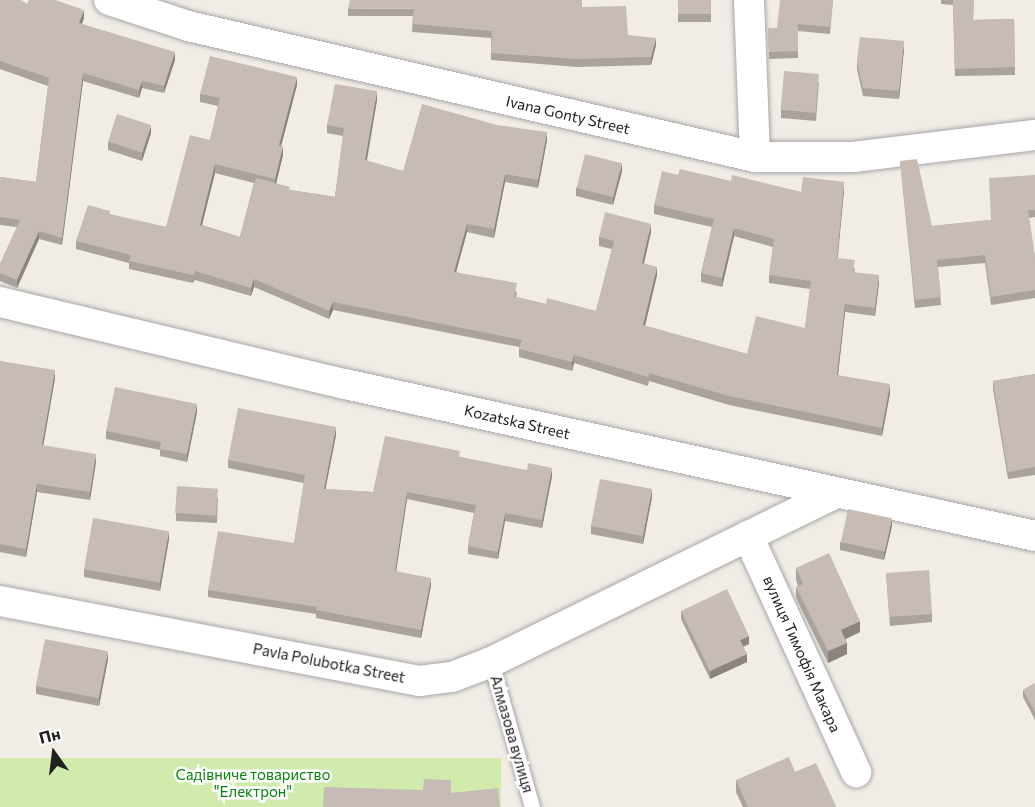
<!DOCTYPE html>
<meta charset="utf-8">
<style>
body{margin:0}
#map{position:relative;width:1035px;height:807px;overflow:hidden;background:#f1ece6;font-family:Commissioner,sans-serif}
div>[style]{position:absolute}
.grass>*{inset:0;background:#d0ebac;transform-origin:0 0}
.roads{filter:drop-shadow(0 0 2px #a7a7a7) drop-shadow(0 0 2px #a7a7a7)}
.lane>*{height:15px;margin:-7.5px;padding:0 7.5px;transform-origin:7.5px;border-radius:7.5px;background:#fff}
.street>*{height:30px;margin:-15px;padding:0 15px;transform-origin:15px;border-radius:15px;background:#fff}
.wall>*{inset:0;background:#aaa29c;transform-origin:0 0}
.shaded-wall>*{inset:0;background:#8b847f}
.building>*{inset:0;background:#c6bcb5;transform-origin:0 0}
span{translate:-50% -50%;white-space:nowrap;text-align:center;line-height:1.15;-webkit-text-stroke:5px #fff;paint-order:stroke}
.street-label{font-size:15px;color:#202020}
.park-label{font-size:15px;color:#09830a}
.north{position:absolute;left:24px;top:723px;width:60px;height:60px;-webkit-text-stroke:4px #fff;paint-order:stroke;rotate:346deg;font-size:16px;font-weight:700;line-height:24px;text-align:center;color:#202020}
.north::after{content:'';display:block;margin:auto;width:21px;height:27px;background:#202020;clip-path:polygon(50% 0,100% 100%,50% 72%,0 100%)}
</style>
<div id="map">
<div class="grass">
<i style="left:0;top:758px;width:501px;height:49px"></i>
</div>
<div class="roads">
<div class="lane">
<i style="left:491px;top:662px;width:151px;rotate:74.2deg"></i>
</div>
<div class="street">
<i style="left:109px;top:0;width:83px;rotate:18.2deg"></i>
<i style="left:188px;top:26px;width:582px;rotate:13.01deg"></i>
<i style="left:755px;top:157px;width:98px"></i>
<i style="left:853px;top:157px;width:183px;rotate:-6.9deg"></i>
<i style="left:749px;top:0;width:157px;rotate:87.8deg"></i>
<i style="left:0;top:302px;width:355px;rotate:13.4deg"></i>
<i style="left:345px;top:384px;width:707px;rotate:12.42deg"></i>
<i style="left:748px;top:536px;width:260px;rotate:65.4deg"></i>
<i style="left:0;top:601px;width:427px;rotate:10.8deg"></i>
<i style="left:419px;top:681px;width:33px;rotate:-7deg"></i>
<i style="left:452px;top:677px;width:42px;rotate:-21deg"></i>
<i style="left:491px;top:662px;width:384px;rotate:-26.1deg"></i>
</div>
</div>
<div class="wall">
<i style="clip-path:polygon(0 0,27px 4px,84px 18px,82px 24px,175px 60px,164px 93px,142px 88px,139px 98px,83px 81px,62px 245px,39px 239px,17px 288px,0 281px,0 264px,17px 227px,0 225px,0 177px,36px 182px,48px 86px,0 69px)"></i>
<i style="left:678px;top:0;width:33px;height:22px"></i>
<i style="clip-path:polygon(833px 0,830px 34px,798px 31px,798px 58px,769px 59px,768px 28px,777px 28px)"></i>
<i style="clip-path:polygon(941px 0,974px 0,973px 20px,1014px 19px,1015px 75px,955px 76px,953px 5px,941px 4px)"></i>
<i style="clip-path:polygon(582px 7px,628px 35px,656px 45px,651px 65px,577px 67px,491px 60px,491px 38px,412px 32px,413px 16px,348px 16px,348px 9px)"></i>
<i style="clip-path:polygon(904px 49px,899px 99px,863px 96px,857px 69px,857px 61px)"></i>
<i style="clip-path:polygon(819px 82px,816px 121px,781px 118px,781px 110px)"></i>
<i style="clip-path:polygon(evenodd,297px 85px,281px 146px,283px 155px,276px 183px,290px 190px,335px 197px,343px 136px,327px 133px,327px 125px,377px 100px,367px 161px,403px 171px,547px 140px,538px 188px,505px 182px,494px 238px,467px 232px,456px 272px,517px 292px,516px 297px,546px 304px,596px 311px,612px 249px,599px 246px,599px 237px,651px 232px,644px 263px,657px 275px,645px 326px,747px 354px,805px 328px,810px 289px,769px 283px,769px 275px,773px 247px,734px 236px,722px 287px,701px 282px,701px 273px,712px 227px,654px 214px,654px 205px,678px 175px,731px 181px,801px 192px,844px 190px,837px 258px,855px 269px,854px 272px,879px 283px,875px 316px,845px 312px,838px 375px,890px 393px,882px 436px,729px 405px,649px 381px,648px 386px,574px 363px,572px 371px,519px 357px,519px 347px,333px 310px,329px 319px,254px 287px,251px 296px,195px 280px,193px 283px,129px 269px,129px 263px,76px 249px,76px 241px,110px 215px,166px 227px,210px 140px,218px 106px,200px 102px,200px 94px,297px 85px,215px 173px,254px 183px,240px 237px,202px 225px,215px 173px)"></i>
<i style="clip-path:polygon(151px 133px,142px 161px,108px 150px,108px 142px)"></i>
<i style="clip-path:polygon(900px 161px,932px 226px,991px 220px,1035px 175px,1035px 217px,1029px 218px,1035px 258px,1035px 298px,991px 305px,985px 263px,938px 267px,941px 305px,915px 308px)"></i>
<i style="clip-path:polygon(622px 171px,613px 205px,576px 196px,576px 188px)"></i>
<i style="clip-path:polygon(0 361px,55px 378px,43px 446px,96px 462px,90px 500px,37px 492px,26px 557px,0 552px)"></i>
<i style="clip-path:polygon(1035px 374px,1035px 475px,1008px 479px,993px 389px,993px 381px)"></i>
<i style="clip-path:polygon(197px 412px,187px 462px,160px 456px,160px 450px,106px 439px,106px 431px)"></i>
<i style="clip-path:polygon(336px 435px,325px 489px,373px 492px,460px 457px,552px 476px,542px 528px,505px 521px,498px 559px,468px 554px,468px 546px,474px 513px,407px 499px,396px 571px,431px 585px,421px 638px,316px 618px,316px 614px,208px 597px,208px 590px,294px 543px,304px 483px,228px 468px,228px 460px)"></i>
<i style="clip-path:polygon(218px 497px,217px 523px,176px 521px,176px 513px)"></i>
<i style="clip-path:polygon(652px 497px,643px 544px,591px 534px,591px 526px)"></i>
<i style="clip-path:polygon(892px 526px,884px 560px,840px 550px,840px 542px)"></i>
<i style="clip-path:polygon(169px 539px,160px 591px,84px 577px,84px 569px)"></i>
<i style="clip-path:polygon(796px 568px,860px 632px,846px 639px,847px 654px,828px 663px,796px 598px,796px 587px,798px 586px,796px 580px)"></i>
<i style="clip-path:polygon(886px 574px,932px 614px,932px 622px,890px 626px)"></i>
<i style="clip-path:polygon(681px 611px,749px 644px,743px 647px,747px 662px,710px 679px,681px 619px)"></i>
<i style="clip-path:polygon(108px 659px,99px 706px,36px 694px,36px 686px)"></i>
<i style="clip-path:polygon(1035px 683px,1035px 720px,1023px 697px,1023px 690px)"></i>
<i style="clip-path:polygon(795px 772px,836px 807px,743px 807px,736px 792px,736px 780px)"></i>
</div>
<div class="shaded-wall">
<i style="clip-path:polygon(84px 10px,84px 18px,79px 31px,79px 23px)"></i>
<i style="clip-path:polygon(656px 38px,656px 45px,651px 65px,651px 57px)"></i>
<i style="clip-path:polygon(904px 41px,904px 49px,899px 99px,899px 91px)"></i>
<i style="clip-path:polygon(175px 52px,175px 60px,164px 93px,164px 86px)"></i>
<i style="clip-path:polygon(83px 73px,83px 81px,62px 245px,62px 238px)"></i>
<i style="clip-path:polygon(297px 77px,297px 85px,279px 154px,279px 145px)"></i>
<i style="clip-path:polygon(142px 81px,142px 88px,139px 98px,139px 90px)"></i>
<i style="clip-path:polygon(377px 91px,377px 100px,365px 169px,365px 160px)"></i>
<i style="clip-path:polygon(151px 125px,151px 133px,142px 161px,142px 153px)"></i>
<i style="clip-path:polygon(547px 132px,547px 140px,538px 188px,538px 180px)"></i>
<i style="clip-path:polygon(283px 146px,283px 155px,275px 188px,275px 179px)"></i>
<i style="clip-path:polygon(622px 163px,622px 171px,613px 205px,613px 197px)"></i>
<i style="clip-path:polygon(215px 164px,215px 173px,200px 233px,200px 225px)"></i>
<i style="clip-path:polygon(505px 174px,505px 182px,494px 238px,494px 229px)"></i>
<i style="clip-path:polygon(844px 182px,844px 190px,837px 266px,837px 258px)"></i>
<i style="clip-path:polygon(467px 224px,467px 232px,454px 280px,454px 272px)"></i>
<i style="clip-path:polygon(651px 224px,651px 232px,642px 271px,642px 263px)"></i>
<i style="clip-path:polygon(734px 228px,734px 236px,722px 287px,722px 278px)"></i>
<i style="clip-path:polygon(39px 231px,39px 239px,17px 288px,17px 280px)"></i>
<i style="clip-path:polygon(657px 267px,657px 275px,643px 334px,643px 325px)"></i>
<i style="clip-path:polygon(879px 275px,879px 283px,875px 316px,875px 308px)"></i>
<i style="clip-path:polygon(254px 279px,254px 287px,251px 296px,251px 288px)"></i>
<i style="clip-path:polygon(333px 302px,333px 310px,329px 319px,329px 311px)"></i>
<i style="clip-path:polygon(845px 304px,845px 312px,837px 383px,837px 375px)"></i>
<i style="clip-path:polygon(574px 355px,574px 363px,572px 371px,572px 362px)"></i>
<i style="clip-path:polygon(55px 370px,55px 378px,42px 453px,42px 445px)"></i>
<i style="clip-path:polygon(890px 384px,890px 393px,882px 436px,882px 428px)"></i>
<i style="clip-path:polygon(197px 404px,197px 412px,187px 462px,187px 454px)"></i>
<i style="clip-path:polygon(336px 427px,336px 435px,324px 497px,324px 489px)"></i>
<i style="clip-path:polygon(96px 454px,96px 462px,90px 500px,90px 492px)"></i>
<i style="clip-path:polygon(552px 468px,552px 476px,542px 528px,542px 520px)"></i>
<i style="clip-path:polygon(37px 484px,37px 492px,26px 557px,26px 549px)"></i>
<i style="clip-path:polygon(652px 489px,652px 497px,643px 544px,643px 536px)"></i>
<i style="clip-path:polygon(407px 492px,407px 499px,395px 578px,395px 571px)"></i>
<i style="clip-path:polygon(505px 513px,505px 521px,498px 559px,498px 552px)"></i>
<i style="clip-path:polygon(892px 518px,892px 526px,884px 560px,884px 552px)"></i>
<i style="clip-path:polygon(169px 531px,169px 539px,160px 591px,160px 583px)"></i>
<i style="clip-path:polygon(431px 578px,431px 585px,421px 638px,421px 630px)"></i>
<i style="clip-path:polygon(860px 621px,860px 632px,841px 641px,841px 630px)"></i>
<i style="clip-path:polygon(749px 636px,749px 644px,740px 648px,740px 640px)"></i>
<i style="clip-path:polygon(847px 643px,847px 654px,828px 663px,828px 651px)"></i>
<i style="clip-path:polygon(108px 651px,108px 659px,99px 706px,99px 698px)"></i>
<i style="clip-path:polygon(747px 654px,747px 662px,710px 679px,710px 671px)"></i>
</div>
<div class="building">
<i style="clip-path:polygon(0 0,21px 0,27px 4px,29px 0,55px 0,84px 10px,79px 23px,175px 52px,164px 86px,142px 81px,139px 90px,83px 73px,62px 238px,39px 231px,17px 280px,0 273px,0 264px,20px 220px,0 217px,0 177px,36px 182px,49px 78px,0 61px)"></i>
<i style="clip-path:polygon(350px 0,582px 0,582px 7px,626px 6px,628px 35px,656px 38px,651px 57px,577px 59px,491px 53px,492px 31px,412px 24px,414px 8px,348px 9px)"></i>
<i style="left:678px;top:0;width:33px;height:14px"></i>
<i style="clip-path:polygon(780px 0,833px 0,830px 27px,798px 24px,798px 51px,769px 52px,768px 28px,777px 28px)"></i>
<i style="clip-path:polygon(953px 0,974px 0,973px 20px,1014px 19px,1015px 67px,955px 69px)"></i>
<i style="clip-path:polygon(860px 37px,904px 41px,899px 91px,863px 88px,857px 61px)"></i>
<i style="clip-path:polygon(210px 56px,297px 77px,279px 145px,283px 146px,275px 179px,215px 164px,200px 225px,240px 237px,256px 178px,290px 187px,289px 190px,335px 197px,344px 128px,327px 125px,335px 84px,377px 91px,365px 160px,403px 171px,422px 104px,497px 125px,547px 132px,538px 180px,505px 174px,494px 229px,467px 224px,454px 272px,517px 283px,514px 297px,546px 304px,547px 298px,596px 311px,614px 241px,599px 237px,605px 212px,651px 224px,642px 263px,657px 267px,643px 325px,747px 354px,756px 316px,805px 328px,811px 281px,769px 275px,774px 239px,734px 228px,722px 278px,701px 273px,714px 219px,654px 205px,662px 171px,678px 175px,680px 169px,731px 181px,732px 175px,801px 192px,803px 177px,844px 182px,837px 258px,855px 260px,853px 272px,879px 275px,875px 308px,845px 304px,837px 375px,890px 384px,882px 428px,729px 396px,649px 373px,648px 377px,574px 355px,572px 362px,519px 349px,522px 340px,333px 302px,329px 311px,254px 279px,251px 288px,195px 271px,193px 275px,129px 261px,131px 255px,76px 241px,88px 205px,110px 211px,110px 214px,166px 227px,190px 135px,210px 140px,220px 98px,200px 94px)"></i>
<i style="left:784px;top:71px;width:35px;height:39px;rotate:5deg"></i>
<i style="left:117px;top:114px;width:36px;height:29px;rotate:18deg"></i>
<i style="left:585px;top:154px;width:38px;height:35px;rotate:14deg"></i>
<i style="clip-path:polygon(917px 159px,932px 226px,991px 220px,989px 178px,1035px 175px,1035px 210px,1028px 210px,1035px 258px,1035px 290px,991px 297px,985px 255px,937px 260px,941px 297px,915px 300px,900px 161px)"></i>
<i style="clip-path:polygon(0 361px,55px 370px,42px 445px,96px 454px,90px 492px,37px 484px,26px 549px,0 544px)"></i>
<i style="clip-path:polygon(1035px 374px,1035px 467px,1008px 472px,993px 381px)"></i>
<i style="clip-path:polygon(115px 387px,197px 404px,187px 454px,160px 449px,161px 442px,106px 431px)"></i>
<i style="clip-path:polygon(238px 408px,336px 427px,324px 489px,373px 492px,385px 436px,460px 451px,459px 457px,527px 470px,528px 463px,552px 468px,542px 520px,505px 513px,498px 552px,468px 546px,476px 505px,407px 492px,395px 571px,431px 578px,421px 630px,316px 610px,317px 607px,208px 590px,218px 531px,294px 543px,305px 475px,228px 460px)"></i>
<i style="left:600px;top:479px;width:53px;height:48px;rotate:11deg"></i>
<i style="left:177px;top:486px;width:41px;height:27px;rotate:4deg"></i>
<i style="left:848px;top:509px;width:45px;height:34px;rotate:12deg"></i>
<i style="left:93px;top:518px;width:77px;height:52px;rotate:10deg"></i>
<i style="clip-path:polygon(829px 553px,860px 621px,841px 630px,847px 643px,828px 651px,796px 587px,803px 584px,796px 568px)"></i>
<i style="left:929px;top:570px;width:44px;height:43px;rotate:86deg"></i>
<i style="clip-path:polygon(727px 589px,749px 636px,740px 640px,747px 654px,710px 671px,681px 611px)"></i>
<i style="left:45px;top:639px;width:64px;height:48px;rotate:11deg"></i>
<i style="clip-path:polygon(1035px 683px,1035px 712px,1023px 690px)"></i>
<i style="clip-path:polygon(789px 757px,795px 772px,816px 763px,836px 806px,834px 807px,748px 807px,736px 780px)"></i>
<i style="clip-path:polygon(424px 779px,451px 780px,451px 793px,498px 788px,500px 807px,323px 807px,324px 787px,423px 790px)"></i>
</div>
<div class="street-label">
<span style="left:568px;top:115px;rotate:13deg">Ivana Gonty Street</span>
<span style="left:517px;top:422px;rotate:13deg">Kozatska Street</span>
<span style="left:802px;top:654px;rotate:66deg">вулиця Тимофія Макара</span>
<span style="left:329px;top:663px;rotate:11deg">Pavla Polubotka Street</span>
<span style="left:512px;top:734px;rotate:74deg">Алмазова вулиця</span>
</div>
<div class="park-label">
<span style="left:253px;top:783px">Садівниче товариство<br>"Електрон"</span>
</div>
<div class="north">Пн</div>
</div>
